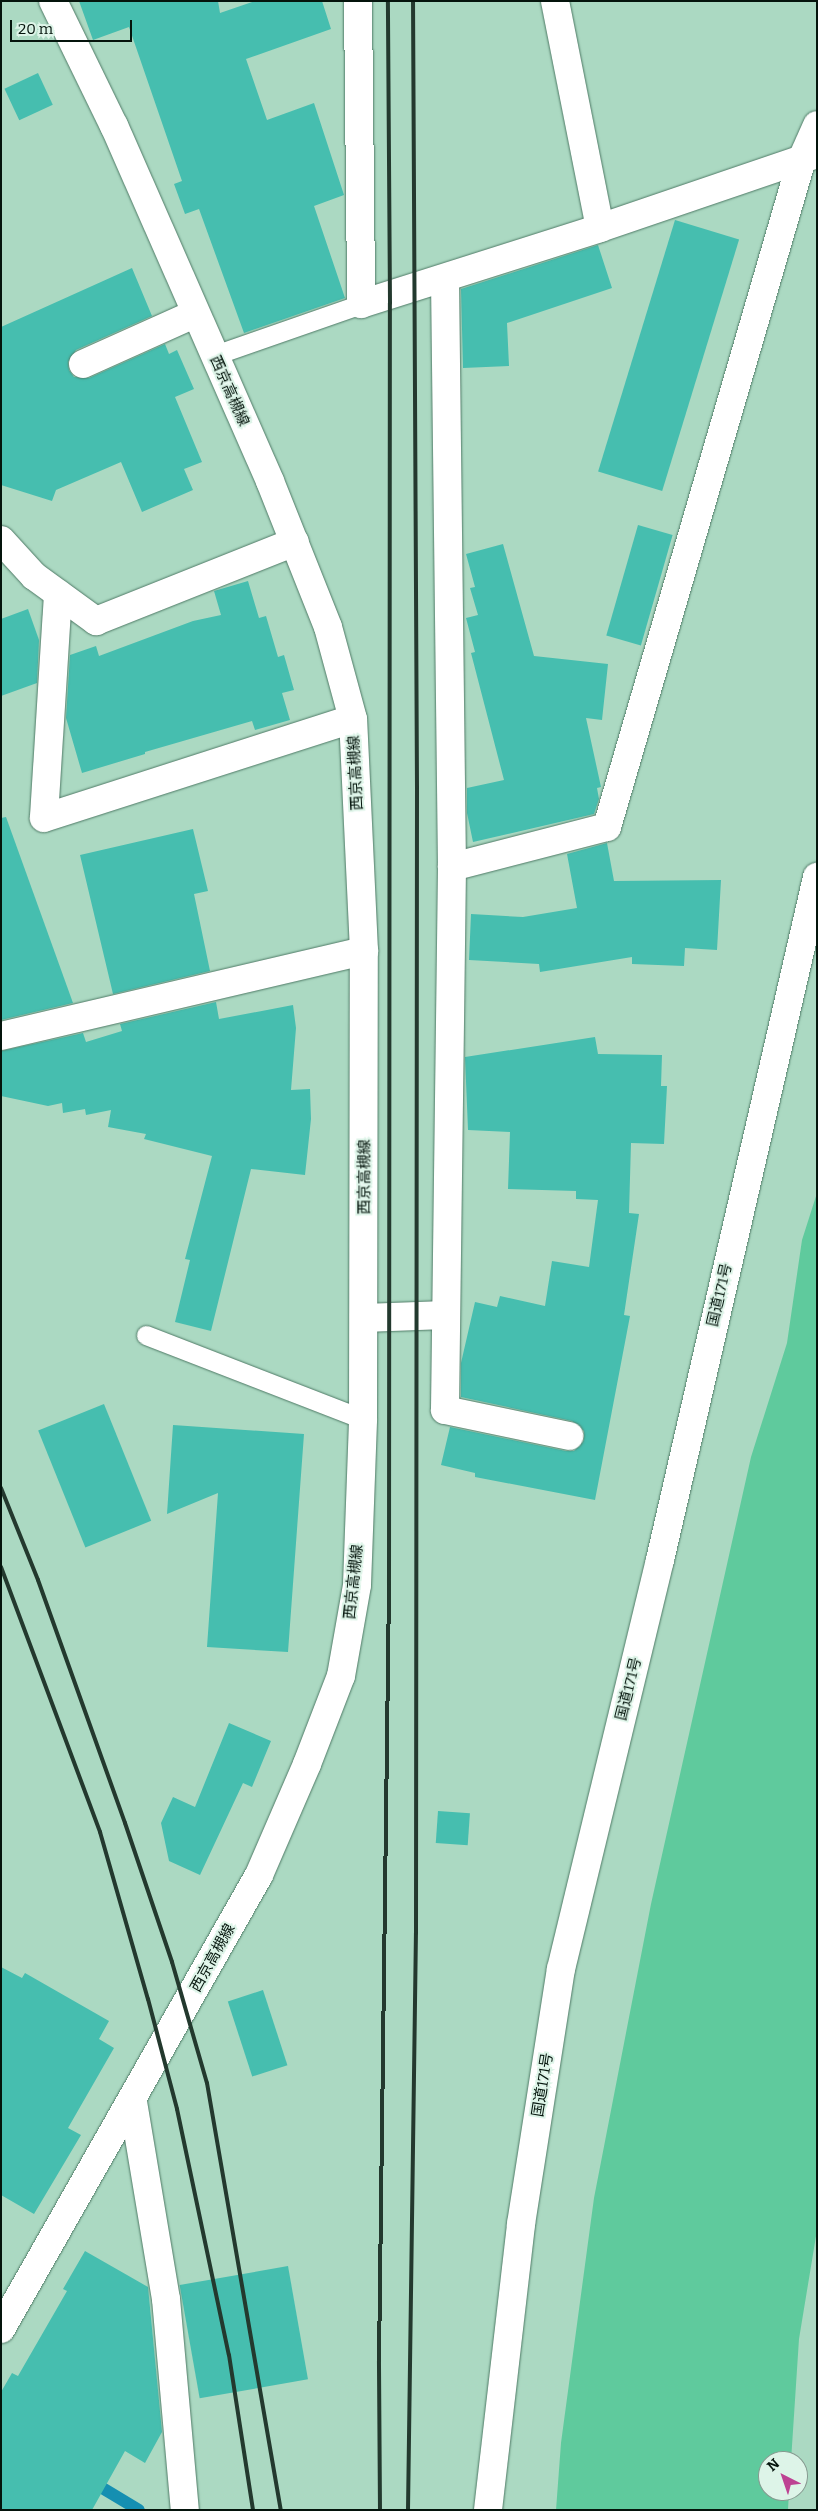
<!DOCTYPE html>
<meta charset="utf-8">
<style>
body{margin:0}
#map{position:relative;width:818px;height:2511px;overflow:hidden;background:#abd9c2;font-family:Bitter,"Noto Sans JP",serif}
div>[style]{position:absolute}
.green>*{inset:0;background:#5fca9d}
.stream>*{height:12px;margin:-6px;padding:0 6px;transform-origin:6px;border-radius:6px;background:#158fb1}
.building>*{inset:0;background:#46beaf;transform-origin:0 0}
.roads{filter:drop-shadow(0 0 1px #4f7a66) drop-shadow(0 0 1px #4f7a66)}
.service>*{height:19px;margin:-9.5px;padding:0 9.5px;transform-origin:9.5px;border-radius:9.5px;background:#fff}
.minor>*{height:28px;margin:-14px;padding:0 14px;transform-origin:14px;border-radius:14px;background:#fff}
.primary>*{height:28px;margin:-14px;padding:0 14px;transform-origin:14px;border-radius:14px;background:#fff}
.trunk>*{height:28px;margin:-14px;padding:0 14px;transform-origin:14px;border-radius:14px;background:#fff}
.rail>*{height:4px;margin:-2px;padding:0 2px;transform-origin:2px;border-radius:2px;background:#23392e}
span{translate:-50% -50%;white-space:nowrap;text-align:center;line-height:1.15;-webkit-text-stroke:4px #ddf4e8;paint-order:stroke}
.street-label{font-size:15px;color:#04140c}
.frame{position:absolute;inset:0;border:2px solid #04140c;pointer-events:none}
.north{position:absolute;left:758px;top:2451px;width:50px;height:50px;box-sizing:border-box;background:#ddf4e8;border:1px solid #869a90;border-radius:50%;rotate:319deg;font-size:14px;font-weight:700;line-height:20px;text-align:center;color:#04140c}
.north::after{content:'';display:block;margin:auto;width:18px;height:22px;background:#bd4293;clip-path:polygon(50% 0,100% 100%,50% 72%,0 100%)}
.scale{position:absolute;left:10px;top:20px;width:122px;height:22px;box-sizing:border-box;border:2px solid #04140c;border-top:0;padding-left:6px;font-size:15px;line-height:18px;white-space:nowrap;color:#04140c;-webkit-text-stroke:4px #ddf4e8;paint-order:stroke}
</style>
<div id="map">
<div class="green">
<i style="clip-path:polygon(817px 1193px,817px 2230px,799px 2339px,791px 2461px,768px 2461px,768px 2491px,789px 2491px,788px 2510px,556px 2510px,561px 2443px,594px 2198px,651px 1904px,751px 1457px,787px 1343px,802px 1240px)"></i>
</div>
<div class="stream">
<i style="left:89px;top:2480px;width:58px;rotate:31deg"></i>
</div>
<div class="building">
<i style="clip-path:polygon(79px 1px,218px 1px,220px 13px,255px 1px,322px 1px,331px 29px,246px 59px,267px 120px,314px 103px,344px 195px,314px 206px,345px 298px,244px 333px,199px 209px,185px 214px,174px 184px,182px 181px,129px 27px,93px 40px)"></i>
<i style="left:38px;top:73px;width:35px;height:37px;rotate:65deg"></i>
<i style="left:675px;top:220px;width:67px;height:263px;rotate:17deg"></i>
<i style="clip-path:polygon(598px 245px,612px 288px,507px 323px,509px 366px,463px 368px,461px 289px)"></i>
<i style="clip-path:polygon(132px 268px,152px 316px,76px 350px,68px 362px,69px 370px,74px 377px,89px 378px,165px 344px,169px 354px,177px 350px,194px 389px,175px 397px,202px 462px,184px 469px,193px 490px,142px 512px,121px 462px,56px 490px,52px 501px,1px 485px,1px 327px)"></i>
<i style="left:638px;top:525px;width:36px;height:115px;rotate:16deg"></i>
<i style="clip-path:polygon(503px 544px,534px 656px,608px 664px,602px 720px,586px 718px,601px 787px,597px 788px,599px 799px,594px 814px,473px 842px,467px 813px,467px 788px,504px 780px,471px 653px,475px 652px,466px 618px,478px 615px,470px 588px,475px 587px,466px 554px)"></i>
<i style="clip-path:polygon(248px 581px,259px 618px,266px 616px,278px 657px,284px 655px,294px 690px,282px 693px,290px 720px,255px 730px,252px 721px,145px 752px,145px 754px,82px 773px,66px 718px,70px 655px,96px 646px,99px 656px,193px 621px,221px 615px,214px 591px)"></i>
<i style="clip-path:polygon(28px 609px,39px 640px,37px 683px,1px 696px,1px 619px)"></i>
<i style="clip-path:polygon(6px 817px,73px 1003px,1px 1020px,1px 818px)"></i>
<i style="clip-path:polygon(193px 829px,208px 891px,194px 894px,210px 971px,113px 994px,80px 855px)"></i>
<i style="clip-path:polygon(607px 843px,614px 881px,721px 880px,717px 950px,685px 948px,684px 966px,632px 964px,632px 957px,540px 972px,539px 964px,469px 960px,471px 914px,523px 917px,577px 908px,567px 854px)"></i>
<i style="clip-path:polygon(216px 1002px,219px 1019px,293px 1005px,296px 1028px,291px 1090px,310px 1089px,311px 1119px,305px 1175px,251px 1169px,211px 1331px,175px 1322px,190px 1260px,185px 1259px,212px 1156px,144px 1139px,146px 1134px,108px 1127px,111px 1110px,86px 1115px,85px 1109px,63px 1113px,62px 1103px,48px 1106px,1px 1096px,1px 1051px,83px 1033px,86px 1042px,122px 1031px,120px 1024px)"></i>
<i style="clip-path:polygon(595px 1037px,598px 1054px,662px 1055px,661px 1086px,667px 1086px,664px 1144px,631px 1143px,629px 1213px,639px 1214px,624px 1315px,630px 1316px,595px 1500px,475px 1477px,475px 1473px,441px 1465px,450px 1427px,566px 1451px,574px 1451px,584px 1440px,584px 1431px,572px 1421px,461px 1397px,461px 1363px,475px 1302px,497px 1307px,500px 1296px,545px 1306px,552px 1261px,589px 1267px,598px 1200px,576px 1199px,576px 1191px,508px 1189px,510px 1132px,468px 1130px,465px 1057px)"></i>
<i style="left:104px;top:1404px;width:126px;height:71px;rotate:68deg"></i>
<i style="clip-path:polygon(173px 1425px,304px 1434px,288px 1652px,207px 1647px,218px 1493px,167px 1514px)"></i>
<i style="clip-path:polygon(229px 1723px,271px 1741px,252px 1787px,243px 1783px,200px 1875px,169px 1861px,161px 1823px,173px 1797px,195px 1807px)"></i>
<i style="left:438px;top:1811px;width:32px;height:32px;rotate:4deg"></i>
<i style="clip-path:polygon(1px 1967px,22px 1978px,25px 1973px,109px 2021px,99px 2039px,114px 2048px,68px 2128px,81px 2135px,34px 2214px,1px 2195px)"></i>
<i style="left:263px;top:1990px;width:79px;height:37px;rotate:72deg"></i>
<i style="clip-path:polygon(85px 2251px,148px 2287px,162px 2432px,145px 2463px,125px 2451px,92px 2510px,1px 2510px,1px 2392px,12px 2373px,18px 2376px,67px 2291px,63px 2289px)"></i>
<i style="left:288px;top:2266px;width:115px;height:110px;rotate:80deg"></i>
</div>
<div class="roads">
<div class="service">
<i style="left:212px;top:356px;width:158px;rotate:-19.2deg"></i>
<i style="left:146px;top:1335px;width:233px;rotate:21.2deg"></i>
</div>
<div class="minor">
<i style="left:358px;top:1px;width:303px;rotate:89.4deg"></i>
<i style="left:361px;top:304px;width:251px;rotate:-17.6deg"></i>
<i style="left:600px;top:228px;width:227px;rotate:-18.8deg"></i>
<i style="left:555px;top:1px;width:231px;rotate:78.8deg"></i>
<i style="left:445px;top:279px;width:588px;rotate:89.32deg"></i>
<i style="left:452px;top:867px;width:543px;rotate:90.74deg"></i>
<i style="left:445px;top:1410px;width:127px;rotate:11.8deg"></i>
<i style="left:83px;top:364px;width:122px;rotate:-24.2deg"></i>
<i style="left:1px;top:540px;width:49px;rotate:47.5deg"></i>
<i style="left:34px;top:576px;width:77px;rotate:36deg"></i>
<i style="left:96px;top:621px;width:214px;rotate:-21.7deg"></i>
<i style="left:58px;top:594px;width:224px;rotate:93.6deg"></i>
<i style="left:44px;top:818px;width:324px;rotate:-17.8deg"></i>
<i style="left:452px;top:867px;width:160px;rotate:-14.5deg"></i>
<i style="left:607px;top:827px;width:696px;rotate:-73.73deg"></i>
<i style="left:802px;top:159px;width:37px;rotate:-66deg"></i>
<i style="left:1px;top:1036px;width:373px;rotate:-13.2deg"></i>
<i style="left:364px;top:1318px;width:81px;rotate:-2.1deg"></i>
<i style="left:133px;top:2102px;width:200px;rotate:80.5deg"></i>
<i style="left:166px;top:2299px;width:212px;rotate:84.9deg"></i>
</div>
<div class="primary">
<i style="left:1px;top:2329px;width:522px;rotate:-60.39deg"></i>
<i style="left:259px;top:1875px;width:121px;rotate:-66.6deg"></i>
<i style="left:307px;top:1764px;width:94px;rotate:-68.9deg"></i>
<i style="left:341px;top:1676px;width:92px;rotate:-80deg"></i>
<i style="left:357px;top:1585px;width:166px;rotate:-87.9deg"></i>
<i style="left:363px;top:1419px;width:468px;rotate:-89.9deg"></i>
<i style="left:364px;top:951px;width:232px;rotate:-92.7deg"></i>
<i style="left:353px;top:719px;width:95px;rotate:-105.2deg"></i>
<i style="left:328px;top:627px;width:157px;rotate:-111.7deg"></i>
<i style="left:270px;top:481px;width:388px;rotate:-113.7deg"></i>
<i style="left:114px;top:126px;width:139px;rotate:-116deg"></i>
</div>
<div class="trunk">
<i style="left:488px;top:2510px;width:288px;rotate:-83.4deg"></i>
<i style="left:521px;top:2224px;width:258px;rotate:-81.1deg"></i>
<i style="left:561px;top:1969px;width:421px;rotate:-76.4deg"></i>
<i style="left:660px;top:1560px;width:701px;rotate:-77.05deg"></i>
</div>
</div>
<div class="rail">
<i style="left:1px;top:1488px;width:99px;rotate:68.1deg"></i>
<i style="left:38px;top:1580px;width:258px;rotate:70.3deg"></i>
<i style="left:125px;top:1823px;width:147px;rotate:71.3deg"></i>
<i style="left:172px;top:1962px;width:126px;rotate:73.9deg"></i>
<i style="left:207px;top:2083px;width:433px;rotate:80.2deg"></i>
<i style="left:1px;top:1567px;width:283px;rotate:69.5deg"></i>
<i style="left:100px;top:1832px;width:174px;rotate:74deg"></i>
<i style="left:148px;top:1999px;width:114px;rotate:75.2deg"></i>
<i style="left:177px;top:2109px;width:251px;rotate:78.1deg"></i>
<i style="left:229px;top:2355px;width:157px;rotate:81.2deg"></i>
<i style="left:380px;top:2510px;width:149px;rotate:-90.4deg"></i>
<i style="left:379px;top:2361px;width:778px;rotate:-89.26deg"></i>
<i style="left:389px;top:1583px;width:1280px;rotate:-89.96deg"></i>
<i style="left:390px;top:303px;width:302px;rotate:-90.4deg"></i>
<i style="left:408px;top:2510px;width:577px;rotate:-89.21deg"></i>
<i style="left:416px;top:1933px;width:1146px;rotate:-89.95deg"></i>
<i style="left:417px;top:787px;width:786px;rotate:-90.29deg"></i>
</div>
<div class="street-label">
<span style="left:229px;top:391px;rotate:66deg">西京高槻線</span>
<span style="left:356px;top:773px;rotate:-93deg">西京高槻線</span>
<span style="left:365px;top:1177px;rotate:-90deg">西京高槻線</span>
<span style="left:720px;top:1295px;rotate:-77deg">国道171号</span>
<span style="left:354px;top:1582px;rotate:-84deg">西京高槻線</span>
<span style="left:629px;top:1689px;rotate:-76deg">国道171号</span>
<span style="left:213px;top:1958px;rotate:-61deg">西京高槻線</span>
<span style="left:543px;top:2085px;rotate:-81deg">国道171号</span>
</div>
<div class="frame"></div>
<div class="north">N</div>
<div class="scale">20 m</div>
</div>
